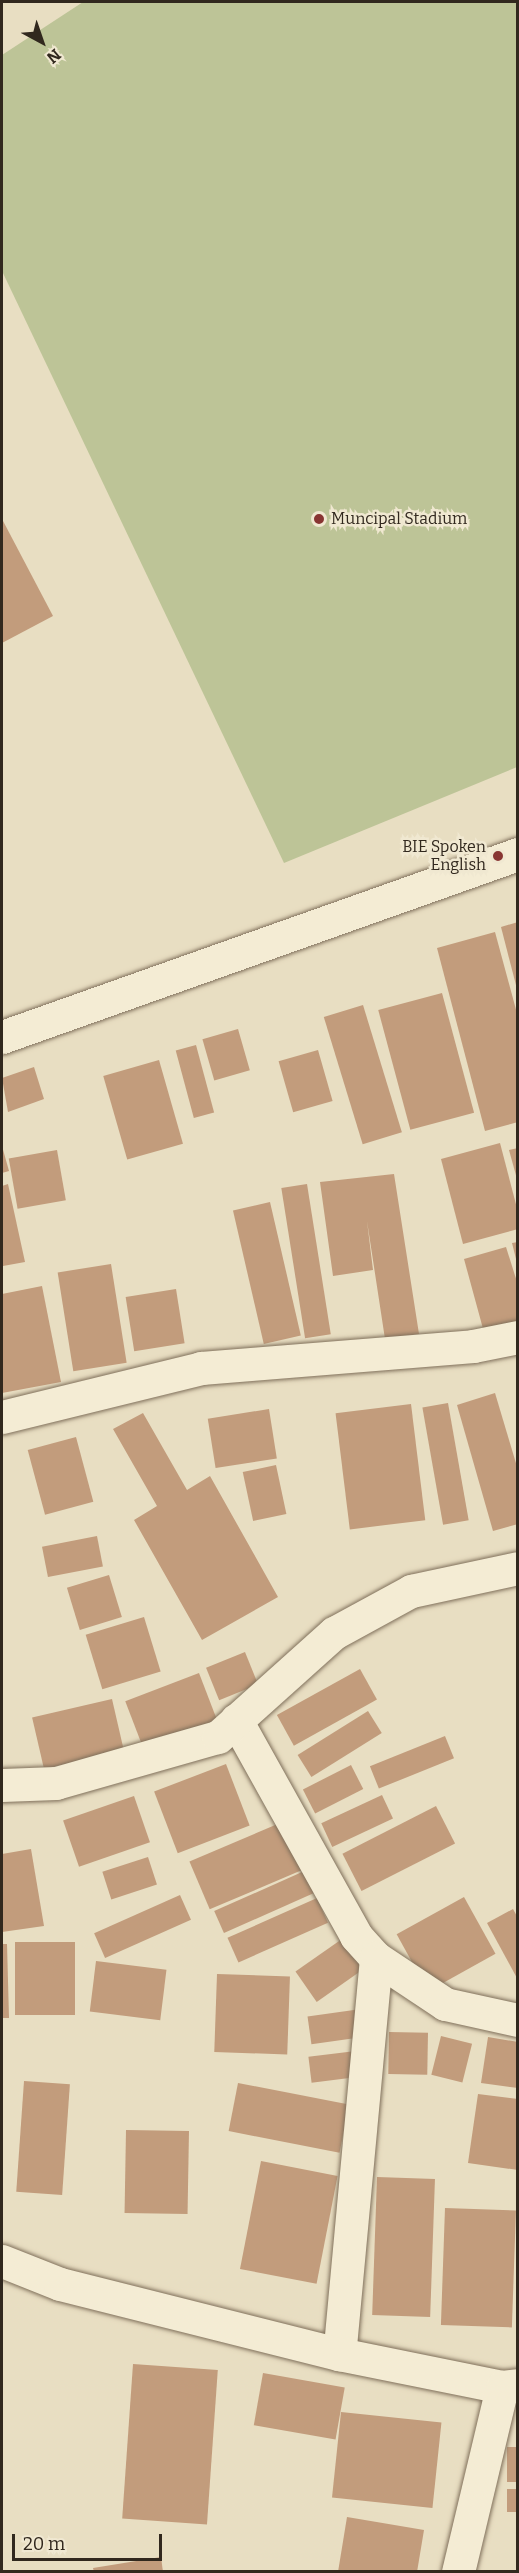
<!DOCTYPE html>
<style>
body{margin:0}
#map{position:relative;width:519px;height:2573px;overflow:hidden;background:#e8dec2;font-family:Bitter,serif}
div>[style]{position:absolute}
.green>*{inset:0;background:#bdc497}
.building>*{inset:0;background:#c29c7c;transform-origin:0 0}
.roads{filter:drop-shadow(0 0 2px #80705b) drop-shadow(0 0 2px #80705b)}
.minor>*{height:33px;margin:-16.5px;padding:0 16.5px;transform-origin:16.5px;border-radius:16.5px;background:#f4ecd4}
.dots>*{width:16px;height:16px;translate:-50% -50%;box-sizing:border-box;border:3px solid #f0e8d1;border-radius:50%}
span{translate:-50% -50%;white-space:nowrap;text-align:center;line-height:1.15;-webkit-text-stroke:5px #f0e8d1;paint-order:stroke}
.poi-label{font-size:16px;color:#31281e}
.left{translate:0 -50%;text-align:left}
.right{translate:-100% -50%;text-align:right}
.frame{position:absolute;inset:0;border:3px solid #31281e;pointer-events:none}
.north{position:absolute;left:12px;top:12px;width:60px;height:60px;-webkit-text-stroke:4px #f0e8d1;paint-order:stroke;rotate:140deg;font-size:16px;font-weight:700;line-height:24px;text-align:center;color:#31281e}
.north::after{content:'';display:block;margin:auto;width:21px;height:27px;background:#31281e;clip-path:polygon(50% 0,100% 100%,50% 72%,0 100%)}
.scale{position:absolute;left:12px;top:2534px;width:150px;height:27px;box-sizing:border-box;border:3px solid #31281e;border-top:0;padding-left:8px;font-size:18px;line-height:21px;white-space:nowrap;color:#31281e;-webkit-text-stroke:4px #f0e8d1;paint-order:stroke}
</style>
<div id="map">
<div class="green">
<i style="clip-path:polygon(83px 2px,517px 2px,517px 767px,284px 863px,2px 271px,2px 55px)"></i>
</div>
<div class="building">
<i style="clip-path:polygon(2px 519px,53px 616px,2px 643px)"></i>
<i style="clip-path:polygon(518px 922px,518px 988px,517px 989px,501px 927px)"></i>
<i style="clip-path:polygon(495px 932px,518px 1017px,518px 1122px,485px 1131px,437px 948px)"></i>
<i style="left:442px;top:993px;width:124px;height:66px;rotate:75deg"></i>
<i style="left:363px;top:1005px;width:133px;height:41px;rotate:73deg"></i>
<i style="left:238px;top:1029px;width:43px;height:37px;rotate:74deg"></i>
<i style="left:196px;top:1045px;width:70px;height:21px;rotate:75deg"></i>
<i style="left:318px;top:1050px;width:53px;height:41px;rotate:74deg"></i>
<i style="left:159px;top:1060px;width:87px;height:58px;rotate:74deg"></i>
<i style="clip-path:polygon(34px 1067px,44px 1099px,8px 1112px,2px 1078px)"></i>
<i style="clip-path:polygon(500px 1143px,518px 1212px,518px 1229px,463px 1244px,441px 1159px)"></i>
<i style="clip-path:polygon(2px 1146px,9px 1171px,2px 1173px)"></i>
<i style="clip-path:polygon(518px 1148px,518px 1178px,517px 1179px,509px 1150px)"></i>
<i style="left:57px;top:1150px;width:51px;height:49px;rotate:80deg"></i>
<i style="clip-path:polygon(394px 1174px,419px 1334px,385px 1339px,367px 1221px,373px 1270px,333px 1276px,320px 1182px)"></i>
<i style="clip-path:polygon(8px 1184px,25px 1262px,3px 1266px,2px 1186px)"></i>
<i style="left:307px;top:1184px;width:152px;height:26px;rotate:81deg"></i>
<i style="left:270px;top:1202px;width:137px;height:38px;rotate:77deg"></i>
<i style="clip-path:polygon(518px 1242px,518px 1263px,517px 1263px,512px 1243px)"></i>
<i style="clip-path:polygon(506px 1247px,518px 1285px,518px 1326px,485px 1336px,464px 1259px)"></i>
<i style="left:111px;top:1264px;width:100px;height:54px;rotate:81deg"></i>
<i style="clip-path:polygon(42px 1286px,61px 1382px,2px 1393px,2px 1294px)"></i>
<i style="left:176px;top:1289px;width:55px;height:51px;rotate:81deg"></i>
<i style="clip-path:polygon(495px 1393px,518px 1470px,518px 1524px,493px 1531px,457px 1405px)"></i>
<i style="left:448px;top:1403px;width:119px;height:26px;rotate:80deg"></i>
<i style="left:411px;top:1404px;width:117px;height:76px;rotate:83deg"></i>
<i style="left:269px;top:1409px;width:50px;height:62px;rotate:81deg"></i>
<i style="clip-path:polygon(143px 1413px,187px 1490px,210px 1476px,278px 1597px,202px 1640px,134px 1520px,157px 1506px,113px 1429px)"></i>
<i style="left:76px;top:1437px;width:67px;height:50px;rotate:75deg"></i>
<i style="left:276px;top:1465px;width:50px;height:34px;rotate:78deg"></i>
<i style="left:97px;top:1536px;width:31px;height:56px;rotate:79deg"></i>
<i style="left:109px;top:1575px;width:44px;height:44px;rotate:73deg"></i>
<i style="left:144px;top:1617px;width:57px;height:61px;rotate:73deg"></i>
<i style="left:245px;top:1652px;width:35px;height:42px;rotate:68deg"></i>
<i style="left:360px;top:1669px;width:35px;height:95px;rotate:61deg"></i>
<i style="left:199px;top:1673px;width:57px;height:79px;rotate:69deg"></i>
<i style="left:112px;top:1699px;width:53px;height:82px;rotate:77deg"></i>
<i style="left:368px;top:1711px;width:26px;height:83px;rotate:58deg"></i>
<i style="left:445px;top:1736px;width:24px;height:81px;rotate:68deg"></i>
<i style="left:226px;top:1764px;width:66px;height:77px;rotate:69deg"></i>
<i style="left:351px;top:1765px;width:27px;height:54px;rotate:63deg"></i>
<i style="left:382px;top:1795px;width:26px;height:67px;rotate:65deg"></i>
<i style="left:134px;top:1796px;width:49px;height:75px;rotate:71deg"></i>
<i style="left:436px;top:1806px;width:42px;height:105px;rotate:63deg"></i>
<i style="left:287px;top:1820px;width:52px;height:106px;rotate:67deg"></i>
<i style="clip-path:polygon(31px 1849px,44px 1926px,2px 1932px,2px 1854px)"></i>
<i style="left:148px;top:1857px;width:29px;height:48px;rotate:72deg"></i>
<i style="left:311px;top:1868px;width:24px;height:106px;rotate:66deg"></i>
<i style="left:180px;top:1895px;width:27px;height:94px;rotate:66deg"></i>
<i style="left:464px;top:1897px;width:65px;height:77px;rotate:61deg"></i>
<i style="left:317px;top:1898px;width:27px;height:98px;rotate:66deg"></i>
<i style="clip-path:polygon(513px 1909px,518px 1918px,518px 1980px,487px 1923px)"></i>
<i style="left:352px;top:1932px;width:37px;height:69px;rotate:55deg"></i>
<i style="left:15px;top:1942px;width:60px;height:73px"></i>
<i style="clip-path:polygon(2px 1944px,7px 1944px,9px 2018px,2px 2018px)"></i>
<i style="left:96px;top:1961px;width:71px;height:51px;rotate:7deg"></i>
<i style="left:217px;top:1974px;width:73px;height:78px;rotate:2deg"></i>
<i style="left:361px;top:2009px;width:28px;height:54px;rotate:82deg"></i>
<i style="left:389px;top:2032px;width:39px;height:42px;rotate:1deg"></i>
<i style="left:441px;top:2036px;width:32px;height:40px;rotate:14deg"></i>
<i style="clip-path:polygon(488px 2037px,518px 2042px,518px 2088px,481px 2083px)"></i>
<i style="left:364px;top:2050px;width:26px;height:56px;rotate:83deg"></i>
<i style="left:24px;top:2081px;width:46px;height:111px;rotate:4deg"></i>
<i style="left:238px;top:2083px;width:113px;height:49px;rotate:11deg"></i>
<i style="clip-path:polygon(478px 2094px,518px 2099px,518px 2170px,468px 2163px)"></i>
<i style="left:126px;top:2130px;width:63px;height:83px;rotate:1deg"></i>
<i style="left:261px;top:2161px;width:78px;height:110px;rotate:11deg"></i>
<i style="left:377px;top:2177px;width:58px;height:138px;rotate:2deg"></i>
<i style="left:445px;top:2208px;width:71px;height:117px;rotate:2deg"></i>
<i style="left:133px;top:2364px;width:85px;height:155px;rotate:4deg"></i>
<i style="left:263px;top:2373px;width:83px;height:53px;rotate:10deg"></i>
<i style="left:341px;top:2412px;width:101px;height:86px;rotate:6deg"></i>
<i style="left:507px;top:2447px;width:11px;height:35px"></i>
<i style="left:507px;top:2489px;width:11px;height:23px"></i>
<i style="clip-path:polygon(347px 2517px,424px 2530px,417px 2572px,338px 2572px)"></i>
<i style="clip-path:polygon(161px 2557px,163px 2572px,94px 2572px,93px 2568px)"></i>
</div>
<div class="roads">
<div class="minor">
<i style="left:2px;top:1037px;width:547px;rotate:-19.53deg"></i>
<i style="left:2px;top:1417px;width:205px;rotate:-13.8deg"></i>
<i style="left:201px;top:1368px;width:273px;rotate:-4.6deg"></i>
<i style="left:473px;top:1346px;width:46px;rotate:-11.3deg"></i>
<i style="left:236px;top:1720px;width:247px;rotate:60.9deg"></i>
<i style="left:356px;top:1936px;width:30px;rotate:48deg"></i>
<i style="left:376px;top:1958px;width:398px;rotate:95.3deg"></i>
<i style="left:2px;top:1785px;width:54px;rotate:-2.1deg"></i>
<i style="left:56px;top:1783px;width:168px;rotate:-15.9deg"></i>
<i style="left:218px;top:1737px;width:156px;rotate:-41.9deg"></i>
<i style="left:334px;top:1633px;width:88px;rotate:-28.6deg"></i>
<i style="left:411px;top:1591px;width:109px;rotate:-12.1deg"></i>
<i style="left:376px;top:1958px;width:83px;rotate:33.7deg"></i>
<i style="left:445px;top:2004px;width:75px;rotate:12.4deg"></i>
<i style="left:2px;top:2261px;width:62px;rotate:21.6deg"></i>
<i style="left:60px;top:2284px;width:288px;rotate:14.1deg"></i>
<i style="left:339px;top:2354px;width:166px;rotate:11.4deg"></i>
<i style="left:502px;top:2387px;width:16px;rotate:-7deg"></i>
<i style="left:458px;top:2572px;width:190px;rotate:-76.6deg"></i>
</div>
</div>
<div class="dots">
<i style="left:319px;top:519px;background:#883532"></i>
<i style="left:498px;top:856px;background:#883532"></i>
</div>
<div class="poi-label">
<span class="left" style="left:331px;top:519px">Muncipal Stadium</span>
<span class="right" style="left:486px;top:856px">BIE Spoken<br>English</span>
</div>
<div class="frame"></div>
<div class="north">N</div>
<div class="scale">20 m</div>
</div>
